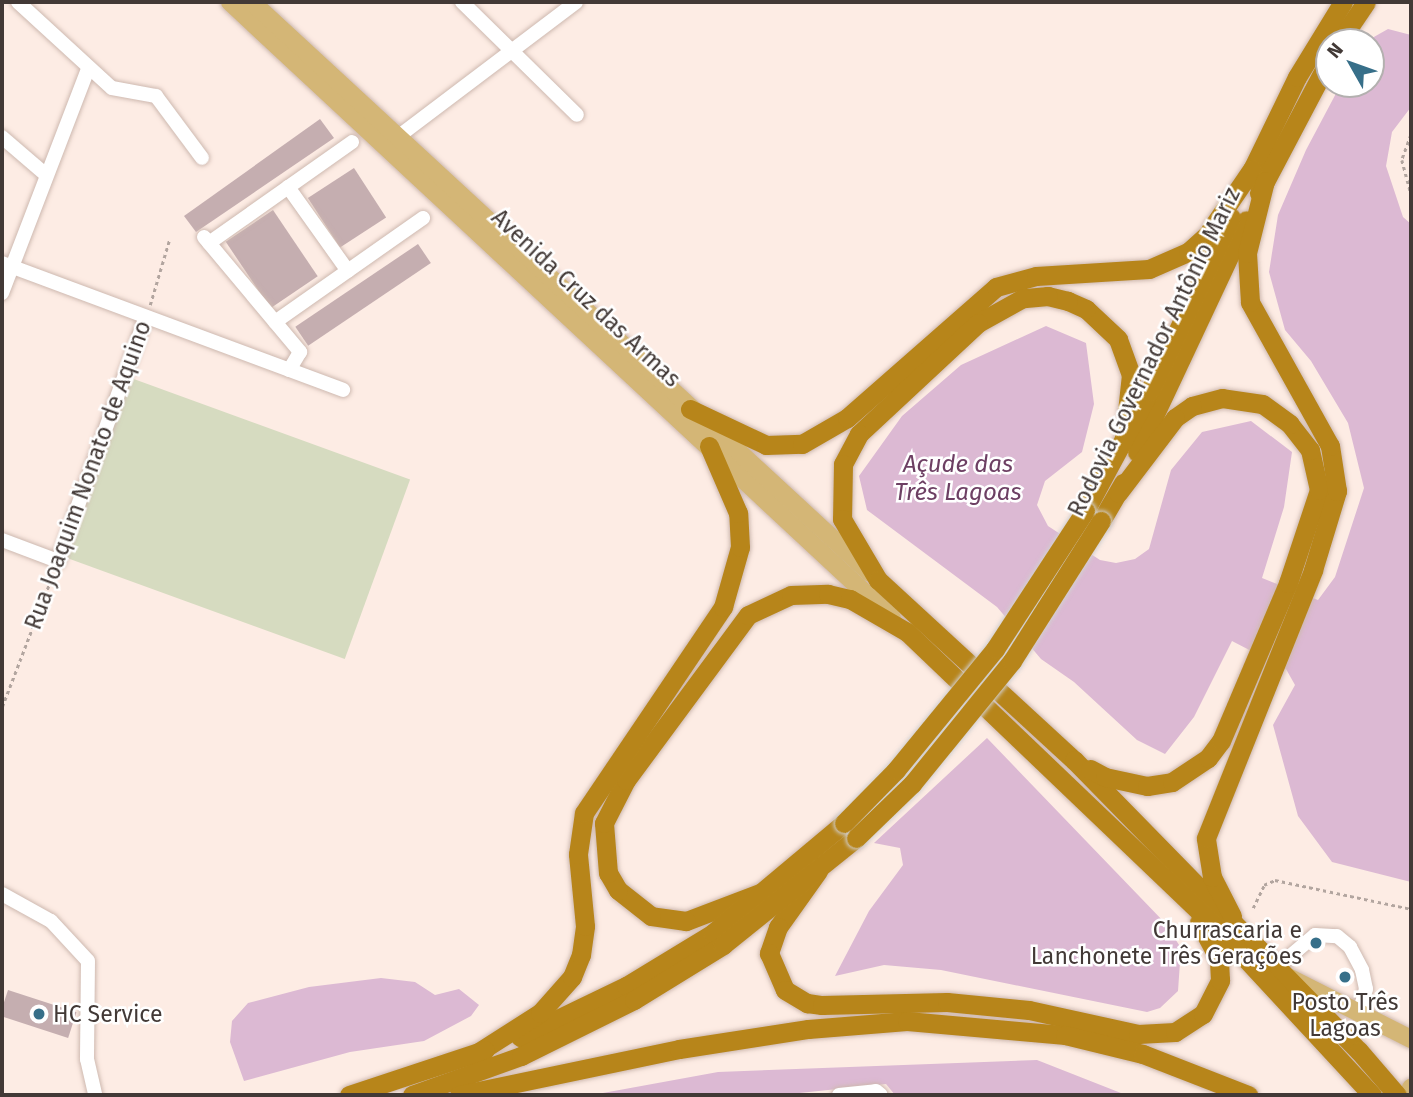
<!DOCTYPE html>
<meta charset="utf-8">
<style>
body{margin:0}
#map{position:relative;width:1413px;height:1097px;overflow:hidden;background:#fdece4;font-family:"Fira Sans",sans-serif}
div>[style]{position:absolute}
.green>*{inset:0;background:#d6dbc0;transform-origin:0 0}
.water>*{inset:0;background:#dcb9d3}
.building>*{inset:0;background:#c5aeb0;transform-origin:0 0}
.path>*{height:2.5px;margin-top:-1.25px;transform-origin:0;background:repeating-linear-gradient(90deg,#b2a59f 0 3.5px,transparent 0 7px)}
.roads{filter:drop-shadow(0 0 2px #ceb9b0) drop-shadow(0 0 2px #ceb9b0)}
.minor>*{height:14px;margin:-7px;padding:0 7px;transform-origin:7px;border-radius:7px;background:#fff}
.major>*{height:18px;margin:-9px;padding:0 9px;transform-origin:9px;border-radius:9px;background:#d4b676}
.highway>*{height:19px;margin:-9.5px;padding:0 9.5px;transform-origin:9.5px;border-radius:9.5px;background:#b7851a}
.bridges{filter:drop-shadow(0 0 2px #d2cfcf) drop-shadow(0 0 2px #d2cfcf)}
.highway-bridge>*{height:19px;margin:-9.5px;padding:0 9.5px;transform-origin:9.5px;border-radius:9.5px;background:#b7851a}
.dots>*{width:19px;height:19px;translate:-50% -50%;box-sizing:border-box;border:4px solid #fff;border-radius:50%}
span{translate:-50% -50%;white-space:nowrap;text-align:center;line-height:1.15;-webkit-text-stroke:5px #fff;paint-order:stroke}
.street-label{font-size:23px;color:#423936}
.poi-label{font-size:23px;color:#423936}
.right{translate:-100% -50%;text-align:right}
.left{translate:0 -50%;text-align:left}
.water-label{font-size:24px;color:#6d3f63;font-style:italic}
.frame{position:absolute;inset:0;border:4px solid #423936;pointer-events:none}
.north{position:absolute;left:1315px;top:28px;width:70px;height:70px;box-sizing:border-box;background:#fff;border:2px solid #b3b0af;border-radius:50%;rotate:310deg;font-size:19px;font-weight:700;line-height:28px;text-align:center;color:#423936}
.north::after{content:'';display:block;margin:auto;width:24px;height:32px;background:#376f89;clip-path:polygon(50% 0,100% 100%,50% 72%,0 100%)}
</style>
<div id="map">
<div class="green">
<i style="left:131px;top:378px;width:297px;height:191px;rotate:20deg"></i>
</div>
<div class="water">
<i style="clip-path:polygon(1388px 29px,1411px 35px,1411px 107px,1392px 132px,1386px 166px,1403px 217px,1411px 224px,1411px 882px,1332px 862px,1298px 816px,1273px 725px,1295px 685px,1286px 669px,1232px 641px,1194px 717px,1165px 754px,1137px 740px,1074px 682px,1041px 659px,997px 607px,867px 510px,859px 476px,902px 416px,961px 365px,1046px 326px,1086px 343px,1094px 404px,1082px 452px,1045px 481px,1037px 505px,1048px 526px,1100px 560px,1116px 563px,1135px 559px,1149px 549px,1171px 470px,1202px 432px,1251px 421px,1292px 452px,1284px 507px,1262px 578px,1318px 600px,1335px 577px,1364px 488px,1348px 423px,1311px 361px,1285px 330px,1269px 272px,1278px 215px,1306px 150px,1341px 84px,1371px 84px,1371px 42px,1365px 42px)"></i>
<i style="clip-path:polygon(987px 738px,1165px 923px,1181px 948px,1178px 991px,1160px 1008px,1147px 1012px,941px 970px,884px 965px,835px 976px,869px 911px,903px 865px,900px 848px,874px 843px)"></i>
<i style="clip-path:polygon(381px 978px,415px 982px,435px 995px,459px 989px,479px 1005px,471px 1016px,424px 1041px,350px 1052px,244px 1081px,230px 1042px,232px 1021px,248px 1003px,309px 987px)"></i>
<i style="clip-path:polygon(1037px 1060px,1126px 1095px,895px 1095px,886px 1084px,780px 1095px,592px 1095px,718px 1072px)"></i>
</div>
<div class="building">
<i style="clip-path:polygon(320px 119px,334px 138px,196px 232px,184px 216px)"></i>
<i style="left:354px;top:168px;width:59px;height:55px;rotate:57deg"></i>
<i style="left:273px;top:210px;width:80px;height:57px;rotate:56deg"></i>
<i style="left:418px;top:244px;width:23px;height:148px;rotate:56deg"></i>
<i style="left:8px;top:990px;width:72px;height:27px;rotate:18deg"></i>
</div>
<div class="path">
<i style="left:1411px;top:135px;width:27px;rotate:110deg"></i>
<i style="left:1402px;top:160px;width:35px;rotate:75deg"></i>
<i style="left:150px;top:305px;width:67px;rotate:-73.5deg"></i>
<i style="left:2px;top:707px;width:142px;rotate:-69deg"></i>
<i style="left:1253px;top:908px;width:25px;rotate:-64deg"></i>
<i style="left:1264px;top:885px;width:12px;rotate:-24deg"></i>
<i style="left:1275px;top:880px;width:139px;rotate:12deg"></i>
</div>
<div class="roads">
<div class="minor">
<i style="left:18px;top:2px;width:127px;rotate:42.5deg"></i>
<i style="left:112px;top:88px;width:45px;rotate:10.3deg"></i>
<i style="left:156px;top:96px;width:77px;rotate:53.4deg"></i>
<i style="left:462px;top:2px;width:161px;rotate:44.5deg"></i>
<i style="left:399px;top:136px;width:222px;rotate:-37.1deg"></i>
<i style="left:2px;top:137px;width:57px;rotate:40.7deg"></i>
<i style="left:288px;top:187px;width:103px;rotate:54.5deg"></i>
<i style="left:204px;top:237px;width:150px;rotate:50.1deg"></i>
<i style="left:300px;top:352px;width:21px;rotate:121deg"></i>
<i style="left:209px;top:243px;width:175px;rotate:-35.2deg"></i>
<i style="left:2px;top:263px;width:364px;rotate:20.4deg"></i>
<i style="left:2px;top:293px;width:240px;rotate:-69deg"></i>
<i style="left:275px;top:322px;width:181px;rotate:-35.1deg"></i>
<i style="left:2px;top:540px;width:60px;rotate:20.6deg"></i>
<i style="left:58px;top:561px;width:259px;rotate:-70.2deg"></i>
<i style="left:2px;top:894px;width:56px;rotate:28.9deg"></i>
<i style="left:51px;top:921px;width:54px;rotate:47.2deg"></i>
<i style="left:88px;top:961px;width:98px;rotate:90.6deg"></i>
<i style="left:87px;top:1059px;width:37px;rotate:77deg"></i>
<i style="left:1276px;top:968px;width:51px;rotate:-40.2deg"></i>
<i style="left:1315px;top:935px;width:22px;rotate:3deg"></i>
<i style="left:1337px;top:936px;width:17px;rotate:40deg"></i>
<i style="left:1350px;top:947px;width:26px;rotate:62deg"></i>
<i style="left:1362px;top:970px;width:19px;rotate:78deg"></i>
<i style="left:1366px;top:989px;width:22px;rotate:106deg"></i>
<i style="left:839px;top:1095px;width:37px;rotate:-6deg"></i>
<i style="left:876px;top:1091px;width:6px;rotate:39deg"></i>
</div>
<div class="major">
<i style="left:230px;top:2px;width:904px;rotate:42.94deg"></i>
<i style="left:252px;top:2px;width:841px;rotate:42.74deg"></i>
<i style="left:1290px;top:978px;width:136px;rotate:26.8deg"></i>
<i style="left:1408px;top:1095px;width:8px;rotate:-67deg"></i>
</div>
<div class="highway">
<i style="left:1339px;top:42px;width:48px;rotate:-56deg"></i>
<i style="left:1247px;top:180px;width:114px;rotate:-64.1deg"></i>
<i style="left:1297px;top:77px;width:88px;rotate:-58.5deg"></i>
<i style="left:1259px;top:193px;width:150px;rotate:-62.2deg"></i>
<i style="left:690px;top:409px;width:84px;rotate:25.3deg"></i>
<i style="left:766px;top:445px;width:36px;rotate:-2deg"></i>
<i style="left:802px;top:444px;width:52px;rotate:-30deg"></i>
<i style="left:847px;top:418px;width:198px;rotate:-41.3deg"></i>
<i style="left:996px;top:287px;width:41px;rotate:-15.4deg"></i>
<i style="left:1036px;top:276px;width:113px;rotate:-3.5deg"></i>
<i style="left:1149px;top:269px;width:43px;rotate:-23.6deg"></i>
<i style="left:1188px;top:252px;width:25px;rotate:-42deg"></i>
<i style="left:1207px;top:235px;width:80px;rotate:-55.7deg"></i>
<i style="left:1124px;top:439px;width:64px;rotate:-83.8deg"></i>
<i style="left:1131px;top:375px;width:38px;rotate:-110deg"></i>
<i style="left:1118px;top:339px;width:44px;rotate:-136.8deg"></i>
<i style="left:1086px;top:309px;width:20px;rotate:-156deg"></i>
<i style="left:1068px;top:301px;width:21px;rotate:-166deg"></i>
<i style="left:1048px;top:296px;width:25px;rotate:175deg"></i>
<i style="left:1023px;top:298px;width:51px;rotate:150.9deg"></i>
<i style="left:978px;top:323px;width:163px;rotate:137deg"></i>
<i style="left:859px;top:434px;width:34px;rotate:118deg"></i>
<i style="left:843px;top:464px;width:55px;rotate:91deg"></i>
<i style="left:842px;top:519px;width:71px;rotate:59.5deg"></i>
<i style="left:878px;top:580px;width:266px;rotate:42.6deg"></i>
<i style="left:1074px;top:760px;width:407px;rotate:45.6deg"></i>
<i style="left:1359px;top:1051px;width:58px;rotate:49.2deg"></i>
<i style="left:1137px;top:452px;width:256px;rotate:-64.8deg"></i>
<i style="left:1085px;top:511px;width:135px;rotate:-61.7deg"></i>
<i style="left:1149px;top:392px;width:193px;rotate:-64.9deg"></i>
<i style="left:1101px;top:521px;width:44px;rotate:-59.9deg"></i>
<i style="left:1090px;top:769px;width:17px;rotate:28deg"></i>
<i style="left:1105px;top:777px;width:43px;rotate:12.1deg"></i>
<i style="left:1147px;top:786px;width:25px;rotate:-9deg"></i>
<i style="left:1172px;top:782px;width:43px;rotate:-33.7deg"></i>
<i style="left:1208px;top:758px;width:21px;rotate:-53deg"></i>
<i style="left:1221px;top:741px;width:172px;rotate:-67deg"></i>
<i style="left:1288px;top:583px;width:98px;rotate:-71.6deg"></i>
<i style="left:1319px;top:490px;width:41px;rotate:-102.7deg"></i>
<i style="left:1310px;top:450px;width:33px;rotate:-128deg"></i>
<i style="left:1290px;top:424px;width:34px;rotate:-144deg"></i>
<i style="left:1262px;top:404px;width:40px;rotate:-171.5deg"></i>
<i style="left:1222px;top:398px;width:31px;rotate:165deg"></i>
<i style="left:1192px;top:406px;width:21px;rotate:145deg"></i>
<i style="left:1175px;top:418px;width:94px;rotate:127.2deg"></i>
<i style="left:818px;top:871px;width:69px;rotate:125.5deg"></i>
<i style="left:778px;top:927px;width:28px;rotate:109deg"></i>
<i style="left:769px;top:953px;width:40px;rotate:66.6deg"></i>
<i style="left:785px;top:990px;width:26px;rotate:31deg"></i>
<i style="left:807px;top:1003px;width:15px;rotate:8deg"></i>
<i style="left:822px;top:1005px;width:125px;rotate:-1.4deg"></i>
<i style="left:947px;top:1002px;width:82px;rotate:5.6deg"></i>
<i style="left:1029px;top:1010px;width:112px;rotate:12.4deg"></i>
<i style="left:1138px;top:1034px;width:37px;rotate:-3deg"></i>
<i style="left:1175px;top:1032px;width:33px;rotate:-33deg"></i>
<i style="left:1203px;top:1014px;width:38px;rotate:-63deg"></i>
<i style="left:1220px;top:980px;width:21px;rotate:-93deg"></i>
<i style="left:1219px;top:959px;width:42px;rotate:-118.4deg"></i>
<i style="left:770px;top:889px;width:90px;rotate:159.1deg"></i>
<i style="left:686px;top:921px;width:35px;rotate:-172deg"></i>
<i style="left:651px;top:916px;width:42px;rotate:-141.8deg"></i>
<i style="left:618px;top:890px;width:20px;rotate:-120deg"></i>
<i style="left:608px;top:873px;width:50px;rotate:-94.6deg"></i>
<i style="left:604px;top:823px;width:48px;rotate:-62.9deg"></i>
<i style="left:626px;top:780px;width:205px;rotate:-53.5deg"></i>
<i style="left:748px;top:615px;width:47px;rotate:-24.9deg"></i>
<i style="left:791px;top:595px;width:37px;rotate:-2deg"></i>
<i style="left:828px;top:594px;width:23px;rotate:13deg"></i>
<i style="left:850px;top:599px;width:66px;rotate:30.1deg"></i>
<i style="left:907px;top:632px;width:436px;rotate:43.7deg"></i>
<i style="left:1222px;top:933px;width:221px;rotate:47.2deg"></i>
<i style="left:1232px;top:916px;width:44px;rotate:-117.1deg"></i>
<i style="left:1212px;top:877px;width:39px;rotate:-99deg"></i>
<i style="left:1206px;top:838px;width:289px;rotate:-68.2deg"></i>
<i style="left:1313px;top:570px;width:83px;rotate:-73.1deg"></i>
<i style="left:1337px;top:491px;width:46px;rotate:-98.8deg"></i>
<i style="left:1330px;top:446px;width:165px;rotate:-119.1deg"></i>
<i style="left:1250px;top:302px;width:49px;rotate:-93.5deg"></i>
<i style="left:1247px;top:253px;width:74px;rotate:-76deg"></i>
<i style="left:520px;top:1037px;width:118px;rotate:-25.7deg"></i>
<i style="left:626px;top:986px;width:102px;rotate:-31.3deg"></i>
<i style="left:713px;top:933px;width:171px;rotate:-40deg"></i>
<i style="left:474px;top:1055px;width:78px;rotate:-32.5deg"></i>
<i style="left:540px;top:1013px;width:48px;rotate:-48.4deg"></i>
<i style="left:572px;top:977px;width:24px;rotate:-68deg"></i>
<i style="left:581px;top:955px;width:29px;rotate:-82deg"></i>
<i style="left:585px;top:926px;width:72px;rotate:-95.6deg"></i>
<i style="left:578px;top:854px;width:41px;rotate:-81.7deg"></i>
<i style="left:584px;top:813px;width:249px;rotate:-56deg"></i>
<i style="left:723px;top:607px;width:62px;rotate:-74.2deg"></i>
<i style="left:740px;top:547px;width:34px;rotate:-93deg"></i>
<i style="left:738px;top:513px;width:73px;rotate:-113.4deg"></i>
<i style="left:349px;top:1095px;width:143px;rotate:-18.3deg"></i>
<i style="left:412px;top:1095px;width:116px;rotate:-19.7deg"></i>
<i style="left:521px;top:1056px;width:126px;rotate:-26.4deg"></i>
<i style="left:634px;top:1000px;width:105px;rotate:-31.7deg"></i>
<i style="left:723px;top:945px;width:171px;rotate:-38.8deg"></i>
<i style="left:459px;top:1095px;width:225px;rotate:-11.8deg"></i>
<i style="left:679px;top:1049px;width:131px;rotate:-8.8deg"></i>
<i style="left:808px;top:1029px;width:99px;rotate:-4.6deg"></i>
<i style="left:907px;top:1021px;width:159px;rotate:5.1deg"></i>
<i style="left:1065px;top:1035px;width:80px;rotate:13.7deg"></i>
<i style="left:1143px;top:1054px;width:113px;rotate:21.3deg"></i>
</div>
</div>
<div class="bridges">
<div class="highway-bridge">
<i style="left:844px;top:823px;width:74px;rotate:-45.5deg"></i>
<i style="left:896px;top:770px;width:156px;rotate:-50.7deg"></i>
<i style="left:995px;top:649px;width:165px;rotate:-56.9deg"></i>
<i style="left:856px;top:838px;width:78px;rotate:-44deg"></i>
<i style="left:912px;top:784px;width:159px;rotate:-50.9deg"></i>
<i style="left:1012px;top:661px;width:166px;rotate:-57.6deg"></i>
</div>
</div>
<div class="dots">
<i style="left:1316px;top:943px;background:#376f89"></i>
<i style="left:1345px;top:977px;background:#376f89"></i>
<i style="left:39px;top:1014px;background:#376f89"></i>
</div>
<div class="street-label">
<span style="left:586px;top:298px;rotate:43deg">Avenida Cruz das Armas</span>
<span style="left:1154px;top:352px;rotate:-64deg">Rodovia Governador Antônio Mariz</span>
<span style="left:88px;top:475px;rotate:-70deg">Rua Joaquim Nonato de Aquino</span>
</div>
<div class="poi-label">
<span class="right" style="left:1302px;top:943px">Churrascaria e<br>Lanchonete Três Gerações</span>
<span style="left:1345px;top:1015px">Posto Três<br>Lagoas</span>
<span class="left" style="left:53px;top:1014px">HC Service</span>
</div>
<div class="water-label">
<span style="left:958px;top:479px">Açude das<br>Três Lagoas</span>
</div>
<div class="frame"></div>
<div class="north">N</div>
</div>
